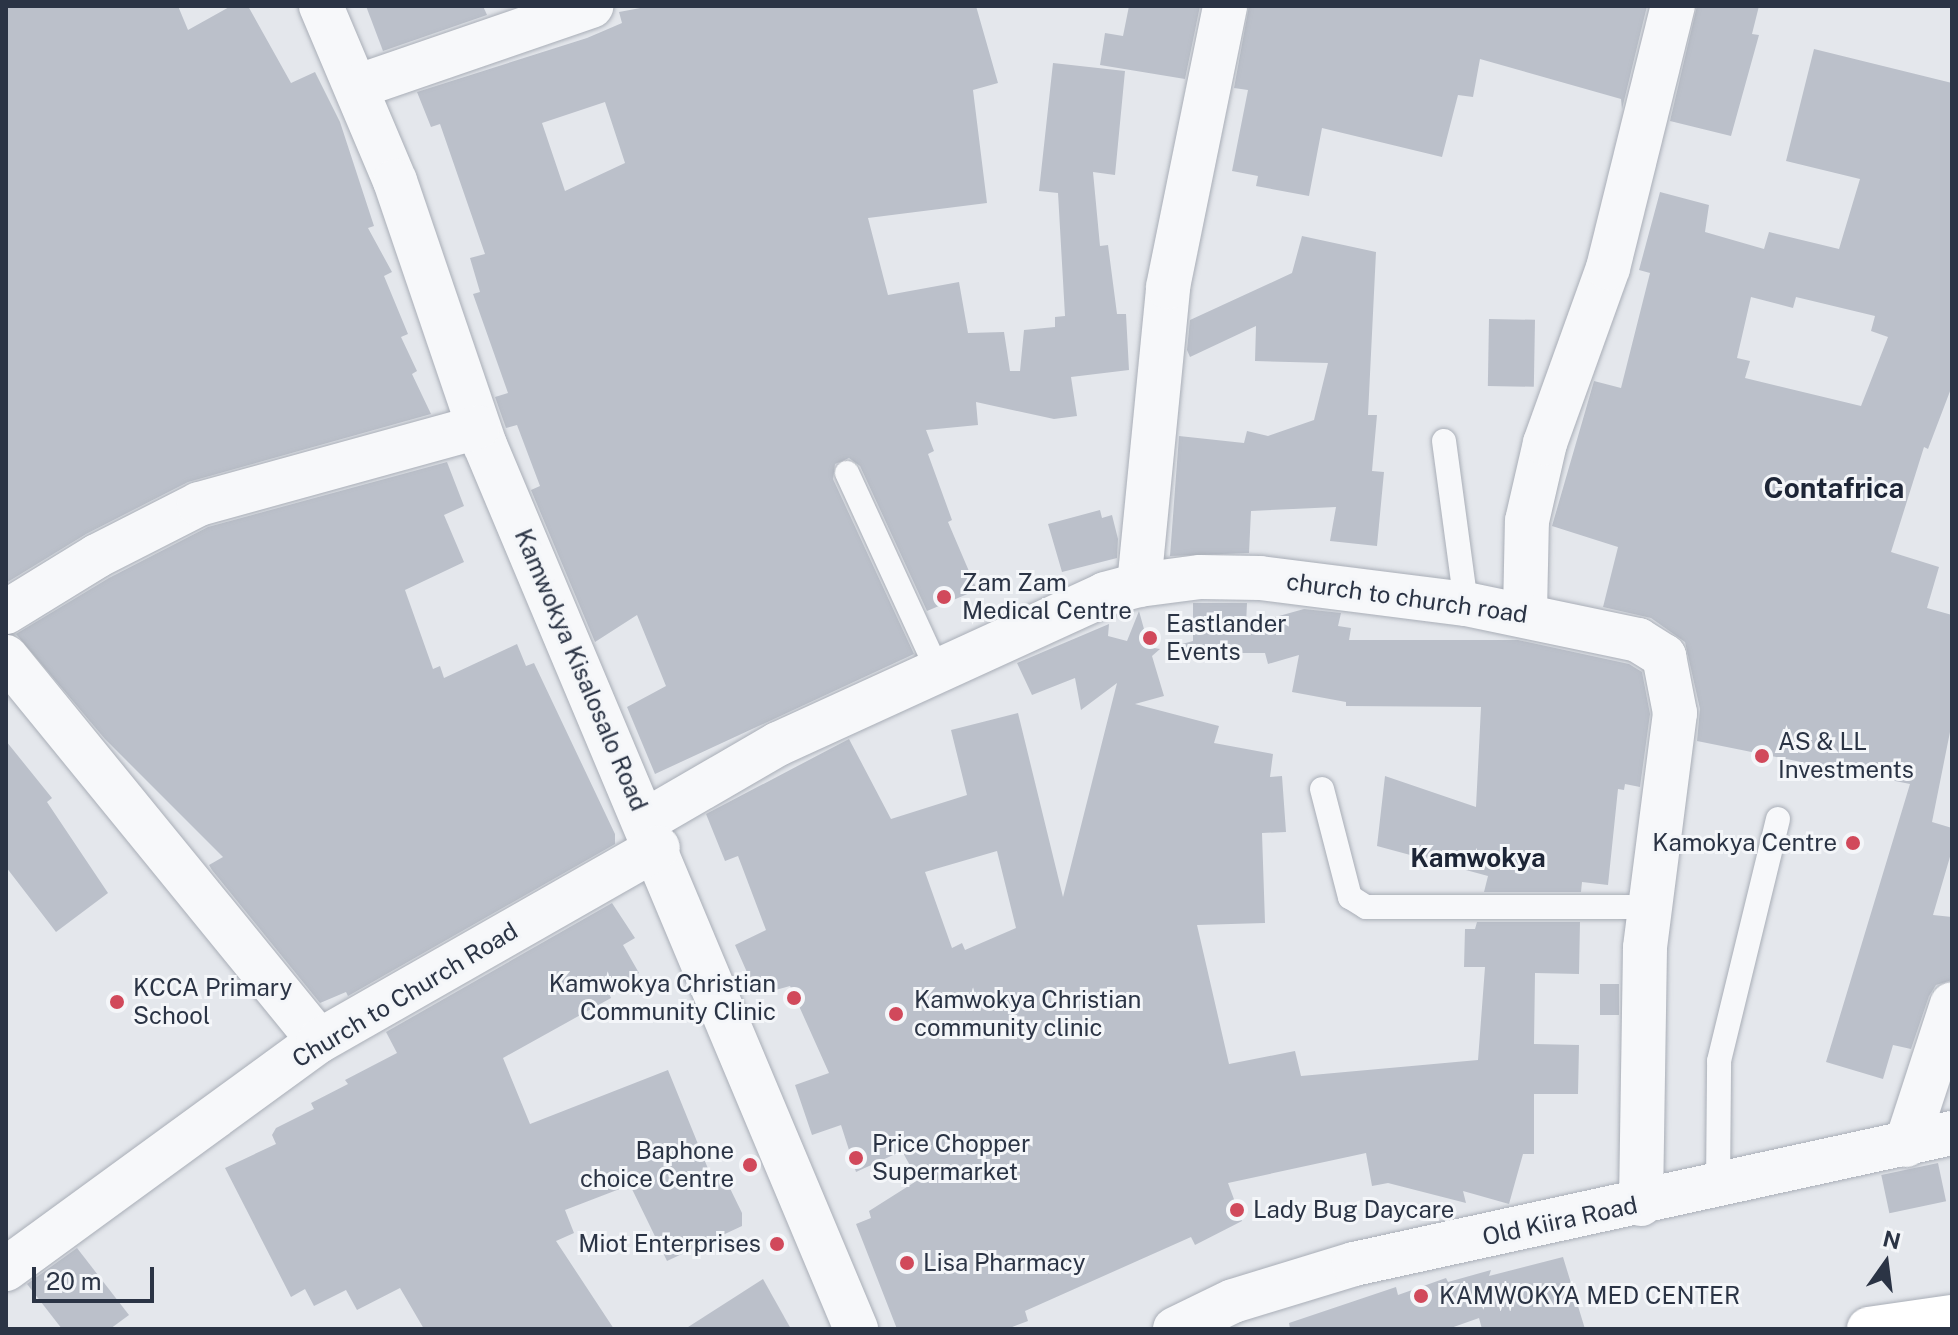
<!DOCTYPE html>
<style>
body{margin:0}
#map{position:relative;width:1958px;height:1335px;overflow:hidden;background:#e4e7ec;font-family:"Public Sans",sans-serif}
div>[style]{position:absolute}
.building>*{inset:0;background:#bbc0ca;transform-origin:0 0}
.roads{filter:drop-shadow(0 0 2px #a9aeb7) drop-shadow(0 0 2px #a9aeb7)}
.service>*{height:24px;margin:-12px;padding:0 12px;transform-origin:12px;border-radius:12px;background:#f7f8fa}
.minor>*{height:44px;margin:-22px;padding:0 22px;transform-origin:22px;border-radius:22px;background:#f7f8fa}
.tertiary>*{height:44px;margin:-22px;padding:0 22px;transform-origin:22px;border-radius:22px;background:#f7f8fa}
.primary>*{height:44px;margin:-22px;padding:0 22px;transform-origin:22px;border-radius:22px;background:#fff}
.dots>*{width:22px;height:22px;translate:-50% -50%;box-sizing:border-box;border:4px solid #f4f6f9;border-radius:50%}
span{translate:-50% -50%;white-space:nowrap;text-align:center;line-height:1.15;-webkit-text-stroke:6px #f4f6f9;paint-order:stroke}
.poi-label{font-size:24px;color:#2b3445}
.left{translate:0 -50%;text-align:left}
.right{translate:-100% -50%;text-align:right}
.street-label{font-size:24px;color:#2b3445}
.neighbourhood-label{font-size:26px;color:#1d2536;font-weight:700}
.quarter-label{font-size:28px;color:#1d2536;font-weight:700}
.frame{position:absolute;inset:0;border:8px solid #2b3445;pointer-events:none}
.north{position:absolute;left:1846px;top:1223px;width:80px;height:80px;-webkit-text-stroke:6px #f4f6f9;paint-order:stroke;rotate:14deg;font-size:22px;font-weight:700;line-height:32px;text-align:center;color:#2b3445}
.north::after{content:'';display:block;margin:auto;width:28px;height:36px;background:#2b3445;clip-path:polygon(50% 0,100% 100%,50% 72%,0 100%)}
.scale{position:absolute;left:32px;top:1267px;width:122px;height:36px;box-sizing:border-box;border:4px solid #2b3445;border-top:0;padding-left:10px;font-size:24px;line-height:28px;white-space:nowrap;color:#2b3445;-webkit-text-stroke:6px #f4f6f9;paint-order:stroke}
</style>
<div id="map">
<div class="building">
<i style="clip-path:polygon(6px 6px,178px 6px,188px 30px,231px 6px,248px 6px,291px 83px,315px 72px,340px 122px,374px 226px,368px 228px,392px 272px,384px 276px,408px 334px,401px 337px,417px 371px,412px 374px,431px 414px,188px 482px,86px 534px,6px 583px)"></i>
<i style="clip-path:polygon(366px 6px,483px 6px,487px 15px,383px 51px)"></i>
<i style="clip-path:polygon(evenodd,651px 6px,976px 6px,998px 83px,973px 90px,987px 203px,868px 218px,888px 295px,959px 282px,968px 333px,1004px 332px,1010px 371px,1020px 371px,1024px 330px,1055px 327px,1055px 317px,1065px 316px,1058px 193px,1039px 191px,1053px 63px,1125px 71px,1115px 175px,1093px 172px,1100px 246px,1108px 245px,1117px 314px,1126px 314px,1129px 370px,1071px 377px,1077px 416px,1054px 419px,976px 402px,978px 425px,926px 430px,934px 451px,928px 454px,952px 520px,948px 522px,977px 590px,927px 611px,860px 466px,849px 458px,835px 464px,833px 479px,914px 654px,655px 774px,627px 707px,666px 686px,637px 615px,595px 642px,531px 490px,540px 486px,517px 425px,506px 428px,495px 397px,508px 393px,473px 294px,480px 292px,470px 258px,485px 254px,440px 124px,431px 127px,417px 92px,587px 38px,622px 23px,619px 12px,651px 6px,605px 102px,625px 163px,565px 191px,542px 123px,605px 102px)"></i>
<i style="clip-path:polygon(1129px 6px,1200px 6px,1185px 79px,1100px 65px,1105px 33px,1123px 36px)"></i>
<i style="clip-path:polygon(1249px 6px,1647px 6px,1622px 109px,1621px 99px,1480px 59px,1473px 97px,1458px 95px,1442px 157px,1322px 128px,1309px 196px,1256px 186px,1258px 176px,1232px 171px,1248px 90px,1234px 88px)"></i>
<i style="clip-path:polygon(1697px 6px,1759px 6px,1752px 34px,1759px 35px,1731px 136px,1670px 121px)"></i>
<i style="clip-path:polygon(evenodd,1814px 49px,1952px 83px,1952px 386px,1928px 449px,1924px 447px,1891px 552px,1939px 567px,1927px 608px,1952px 615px,1952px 722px,1932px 822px,1952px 828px,1952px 850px,1933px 915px,1952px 917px,1952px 980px,1936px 985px,1929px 996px,1911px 1049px,1893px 1045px,1883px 1079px,1826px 1062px,1910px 784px,1697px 741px,1700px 709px,1685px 642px,1651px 618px,1603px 607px,1618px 547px,1552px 526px,1594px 381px,1621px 388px,1650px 273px,1639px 270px,1660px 192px,1709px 205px,1705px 232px,1764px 249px,1769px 232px,1839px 249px,1860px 179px,1786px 161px,1814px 49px,1751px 297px,1793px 308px,1796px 297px,1875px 316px,1871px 331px,1888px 337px,1861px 406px,1745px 378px,1750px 361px,1737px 358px,1751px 297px)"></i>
<i style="clip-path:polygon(1302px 236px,1376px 252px,1368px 415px,1377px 415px,1372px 471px,1384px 472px,1377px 546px,1330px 541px,1336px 507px,1251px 511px,1249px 553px,1170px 556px,1179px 436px,1244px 443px,1247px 431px,1268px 436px,1314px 420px,1328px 363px,1255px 361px,1256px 326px,1190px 357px,1187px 350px,1190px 320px,1292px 273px)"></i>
<i style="left:1489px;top:319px;width:46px;height:67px;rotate:1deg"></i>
<i style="clip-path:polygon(447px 462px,464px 506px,444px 515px,464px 562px,405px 590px,433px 669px,440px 666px,444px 678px,517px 644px,526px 666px,534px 663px,615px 834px,615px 844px,348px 996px,346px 992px,320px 1003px,212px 870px,209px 865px,223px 857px,105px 739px,16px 634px,109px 578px,208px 527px)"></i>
<i style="clip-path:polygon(1100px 510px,1102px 518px,1112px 515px,1118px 539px,1117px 558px,1062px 572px,1048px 524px)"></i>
<i style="clip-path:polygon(1193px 603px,1247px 603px,1246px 625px,1304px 609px,1341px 613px,1338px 626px,1351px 628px,1349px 640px,1518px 640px,1629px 664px,1642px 672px,1650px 714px,1640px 787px,1625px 784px,1624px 790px,1618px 789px,1608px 885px,1582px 882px,1581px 892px,1484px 892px,1488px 876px,1377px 846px,1385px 776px,1476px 807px,1481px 707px,1346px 706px,1346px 702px,1292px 692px,1299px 655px,1268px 664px,1265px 653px,1183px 653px,1182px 644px,1193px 641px)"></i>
<i style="clip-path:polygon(evenodd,1139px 611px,1149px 647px,1160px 649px,1152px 656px,1164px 696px,1135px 704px,1219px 726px,1214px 743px,1273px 754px,1270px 777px,1282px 776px,1286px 832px,1262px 833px,1265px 923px,1197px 925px,1229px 1064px,1295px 1051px,1301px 1076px,1478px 1060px,1485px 967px,1464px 967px,1465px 929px,1475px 929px,1477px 922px,1580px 922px,1579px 974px,1535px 973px,1534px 1044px,1579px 1045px,1578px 1094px,1534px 1094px,1534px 1154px,1523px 1154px,1509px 1204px,1463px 1191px,1466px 1203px,1388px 1183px,1372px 1186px,1366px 1153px,1228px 1183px,1242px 1221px,1195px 1245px,1191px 1237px,1025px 1311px,1028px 1321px,1007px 1329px,897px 1329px,856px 1224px,871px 1218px,869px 1211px,918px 1180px,902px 1151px,856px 1172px,841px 1125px,812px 1135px,795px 1085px,829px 1073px,790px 986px,757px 995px,735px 945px,766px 930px,738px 856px,725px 861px,706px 814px,849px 739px,891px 819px,967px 795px,951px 730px,1018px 713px,1063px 897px,1117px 683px,1081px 710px,1075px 678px,1032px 695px,1017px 663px,1109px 624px,1108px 636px,1127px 641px,1139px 611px,997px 851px,1016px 928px,965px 950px,962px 943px,952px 948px,925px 872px,997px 851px)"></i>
<i style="clip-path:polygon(6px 741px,52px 798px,47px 802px,108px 893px,56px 932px,6px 867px)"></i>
<i style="clip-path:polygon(612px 903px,635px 938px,623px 945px,639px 973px,608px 991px,611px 998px,503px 1058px,530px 1124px,668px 1070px,713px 1181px,724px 1176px,742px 1213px,742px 1226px,667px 1261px,630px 1185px,565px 1210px,574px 1233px,556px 1241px,614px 1329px,424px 1329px,400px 1288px,357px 1310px,346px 1290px,314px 1306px,305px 1289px,291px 1297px,225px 1168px,276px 1144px,272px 1135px,276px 1128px,314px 1109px,311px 1103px,348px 1084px,345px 1080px,397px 1053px,386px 1032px)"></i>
<i style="left:1619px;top:984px;width:31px;height:19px;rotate:90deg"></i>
<i style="left:1938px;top:1163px;width:39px;height:58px;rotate:78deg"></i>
<i style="clip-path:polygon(77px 1248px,129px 1315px,110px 1329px,62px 1329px,27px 1284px)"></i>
<i style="clip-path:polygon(1563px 1257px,1585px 1329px,1482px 1329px,1479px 1318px,1448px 1329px,1290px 1329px,1289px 1323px,1396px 1287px,1398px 1295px,1446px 1278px,1448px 1282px,1491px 1270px,1489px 1276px)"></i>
<i style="clip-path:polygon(763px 1279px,791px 1329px,685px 1329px)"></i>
</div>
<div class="roads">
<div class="service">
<i style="left:1444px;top:441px;width:164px;rotate:82.3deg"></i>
<i style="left:847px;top:473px;width:218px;rotate:65.3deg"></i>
<i style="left:1322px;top:789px;width:112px;rotate:75.5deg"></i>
<i style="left:1350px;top:897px;width:19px;rotate:32deg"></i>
<i style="left:1366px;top:907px;width:284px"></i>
<i style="left:1718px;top:1187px;width:126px;rotate:-89.5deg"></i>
<i style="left:1719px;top:1061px;width:249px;rotate:-76.3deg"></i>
</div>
<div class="minor">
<i style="left:321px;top:6px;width:190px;rotate:67.1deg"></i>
<i style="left:395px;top:181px;width:279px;rotate:71.2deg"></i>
<i style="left:485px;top:445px;width:959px;rotate:67.23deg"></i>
<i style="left:356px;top:87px;width:249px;rotate:-19deg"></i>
<i style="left:1139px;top:585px;width:299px;rotate:-84.4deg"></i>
<i style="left:1168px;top:287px;width:287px;rotate:-78.5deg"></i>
<i style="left:6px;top:612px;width:107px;rotate:-31.6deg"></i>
<i style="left:97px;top:556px;width:114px;rotate:-27deg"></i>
<i style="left:199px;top:504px;width:289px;rotate:-15.4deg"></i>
<i style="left:1525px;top:613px;width:92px;rotate:-88.8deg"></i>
<i style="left:1527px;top:521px;width:80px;rotate:-77deg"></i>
<i style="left:1545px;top:443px;width:186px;rotate:-70.2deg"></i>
<i style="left:1608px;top:268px;width:270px;rotate:-76.1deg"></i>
<i style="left:6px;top:657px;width:495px;rotate:50.8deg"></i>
<i style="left:645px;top:821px;width:154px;rotate:-30.1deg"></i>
<i style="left:778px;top:744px;width:360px;rotate:-24.6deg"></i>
<i style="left:1105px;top:594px;width:35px;rotate:-15deg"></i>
<i style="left:1139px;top:585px;width:62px;rotate:-7.5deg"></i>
<i style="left:1200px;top:577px;width:60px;rotate:1deg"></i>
<i style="left:1260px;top:578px;width:208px;rotate:7.2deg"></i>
<i style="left:1466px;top:604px;width:176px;rotate:11.8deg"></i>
<i style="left:1638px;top:640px;width:31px;rotate:32deg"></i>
<i style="left:1664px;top:656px;width:58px;rotate:79.1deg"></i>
<i style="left:1675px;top:713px;width:237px;rotate:97.3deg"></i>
<i style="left:1645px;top:948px;width:256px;rotate:90.9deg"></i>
<i style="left:1906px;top:1145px;width:148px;rotate:-71.9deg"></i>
<i style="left:6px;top:1269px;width:387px;rotate:-36.1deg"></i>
<i style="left:319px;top:1041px;width:390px;rotate:-29.7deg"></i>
</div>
<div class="tertiary">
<i style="left:1175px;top:1329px;width:64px;rotate:-25.8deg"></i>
<i style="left:1233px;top:1301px;width:127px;rotate:-17deg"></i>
<i style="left:1354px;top:1264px;width:612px;rotate:-12.36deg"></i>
</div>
<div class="primary">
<i style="left:1869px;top:1329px;width:84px;rotate:-8.2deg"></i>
</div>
</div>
<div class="dots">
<i style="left:944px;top:597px;background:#d1495b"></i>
<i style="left:1150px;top:638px;background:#d1495b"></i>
<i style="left:1762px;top:756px;background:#d1495b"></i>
<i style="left:1853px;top:843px;background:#d1495b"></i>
<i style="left:794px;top:998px;background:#d1495b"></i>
<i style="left:117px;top:1002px;background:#d1495b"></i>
<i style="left:896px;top:1014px;background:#d1495b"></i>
<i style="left:856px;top:1158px;background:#d1495b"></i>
<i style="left:750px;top:1165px;background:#d1495b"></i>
<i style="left:1237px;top:1210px;background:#d1495b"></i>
<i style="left:777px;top:1244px;background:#d1495b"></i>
<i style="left:907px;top:1263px;background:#d1495b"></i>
<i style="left:1421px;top:1296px;background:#d1495b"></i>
</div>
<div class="poi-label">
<span class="left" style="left:962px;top:597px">Zam Zam<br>Medical Centre</span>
<span class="left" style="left:1166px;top:638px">Eastlander<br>Events</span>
<span class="left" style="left:1778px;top:756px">AS &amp; LL<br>Investments</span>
<span class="right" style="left:1837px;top:843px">Kamokya Centre</span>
<span class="right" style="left:776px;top:998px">Kamwokya Christian<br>Community Clinic</span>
<span class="left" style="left:133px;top:1002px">KCCA Primary<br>School</span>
<span class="left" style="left:914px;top:1014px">Kamwokya Christian<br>community clinic</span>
<span class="left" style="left:872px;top:1158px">Price Chopper<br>Supermarket</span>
<span class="right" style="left:734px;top:1165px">Baphone<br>choice Centre</span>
<span class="left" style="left:1253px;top:1210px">Lady Bug Daycare</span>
<span class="right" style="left:761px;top:1244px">Miot Enterprises</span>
<span class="left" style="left:923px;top:1263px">Lisa Pharmacy</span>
<span class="left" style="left:1439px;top:1296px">KAMWOKYA MED CENTER</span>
</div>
<div class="street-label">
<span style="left:1407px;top:598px;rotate:8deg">church to church road</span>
<span style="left:581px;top:670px;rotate:67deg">Kamwokya Kisalosalo Road</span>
<span style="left:405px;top:995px;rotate:-31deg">Church to Church Road</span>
<span style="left:1560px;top:1221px;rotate:-12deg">Old Kiira Road</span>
</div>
<div class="neighbourhood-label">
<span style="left:1478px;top:858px">Kamwokya</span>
</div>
<div class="quarter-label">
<span style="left:1834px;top:488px">Contafrica</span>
</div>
<div class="frame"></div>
<div class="north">N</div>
<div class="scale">20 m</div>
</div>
